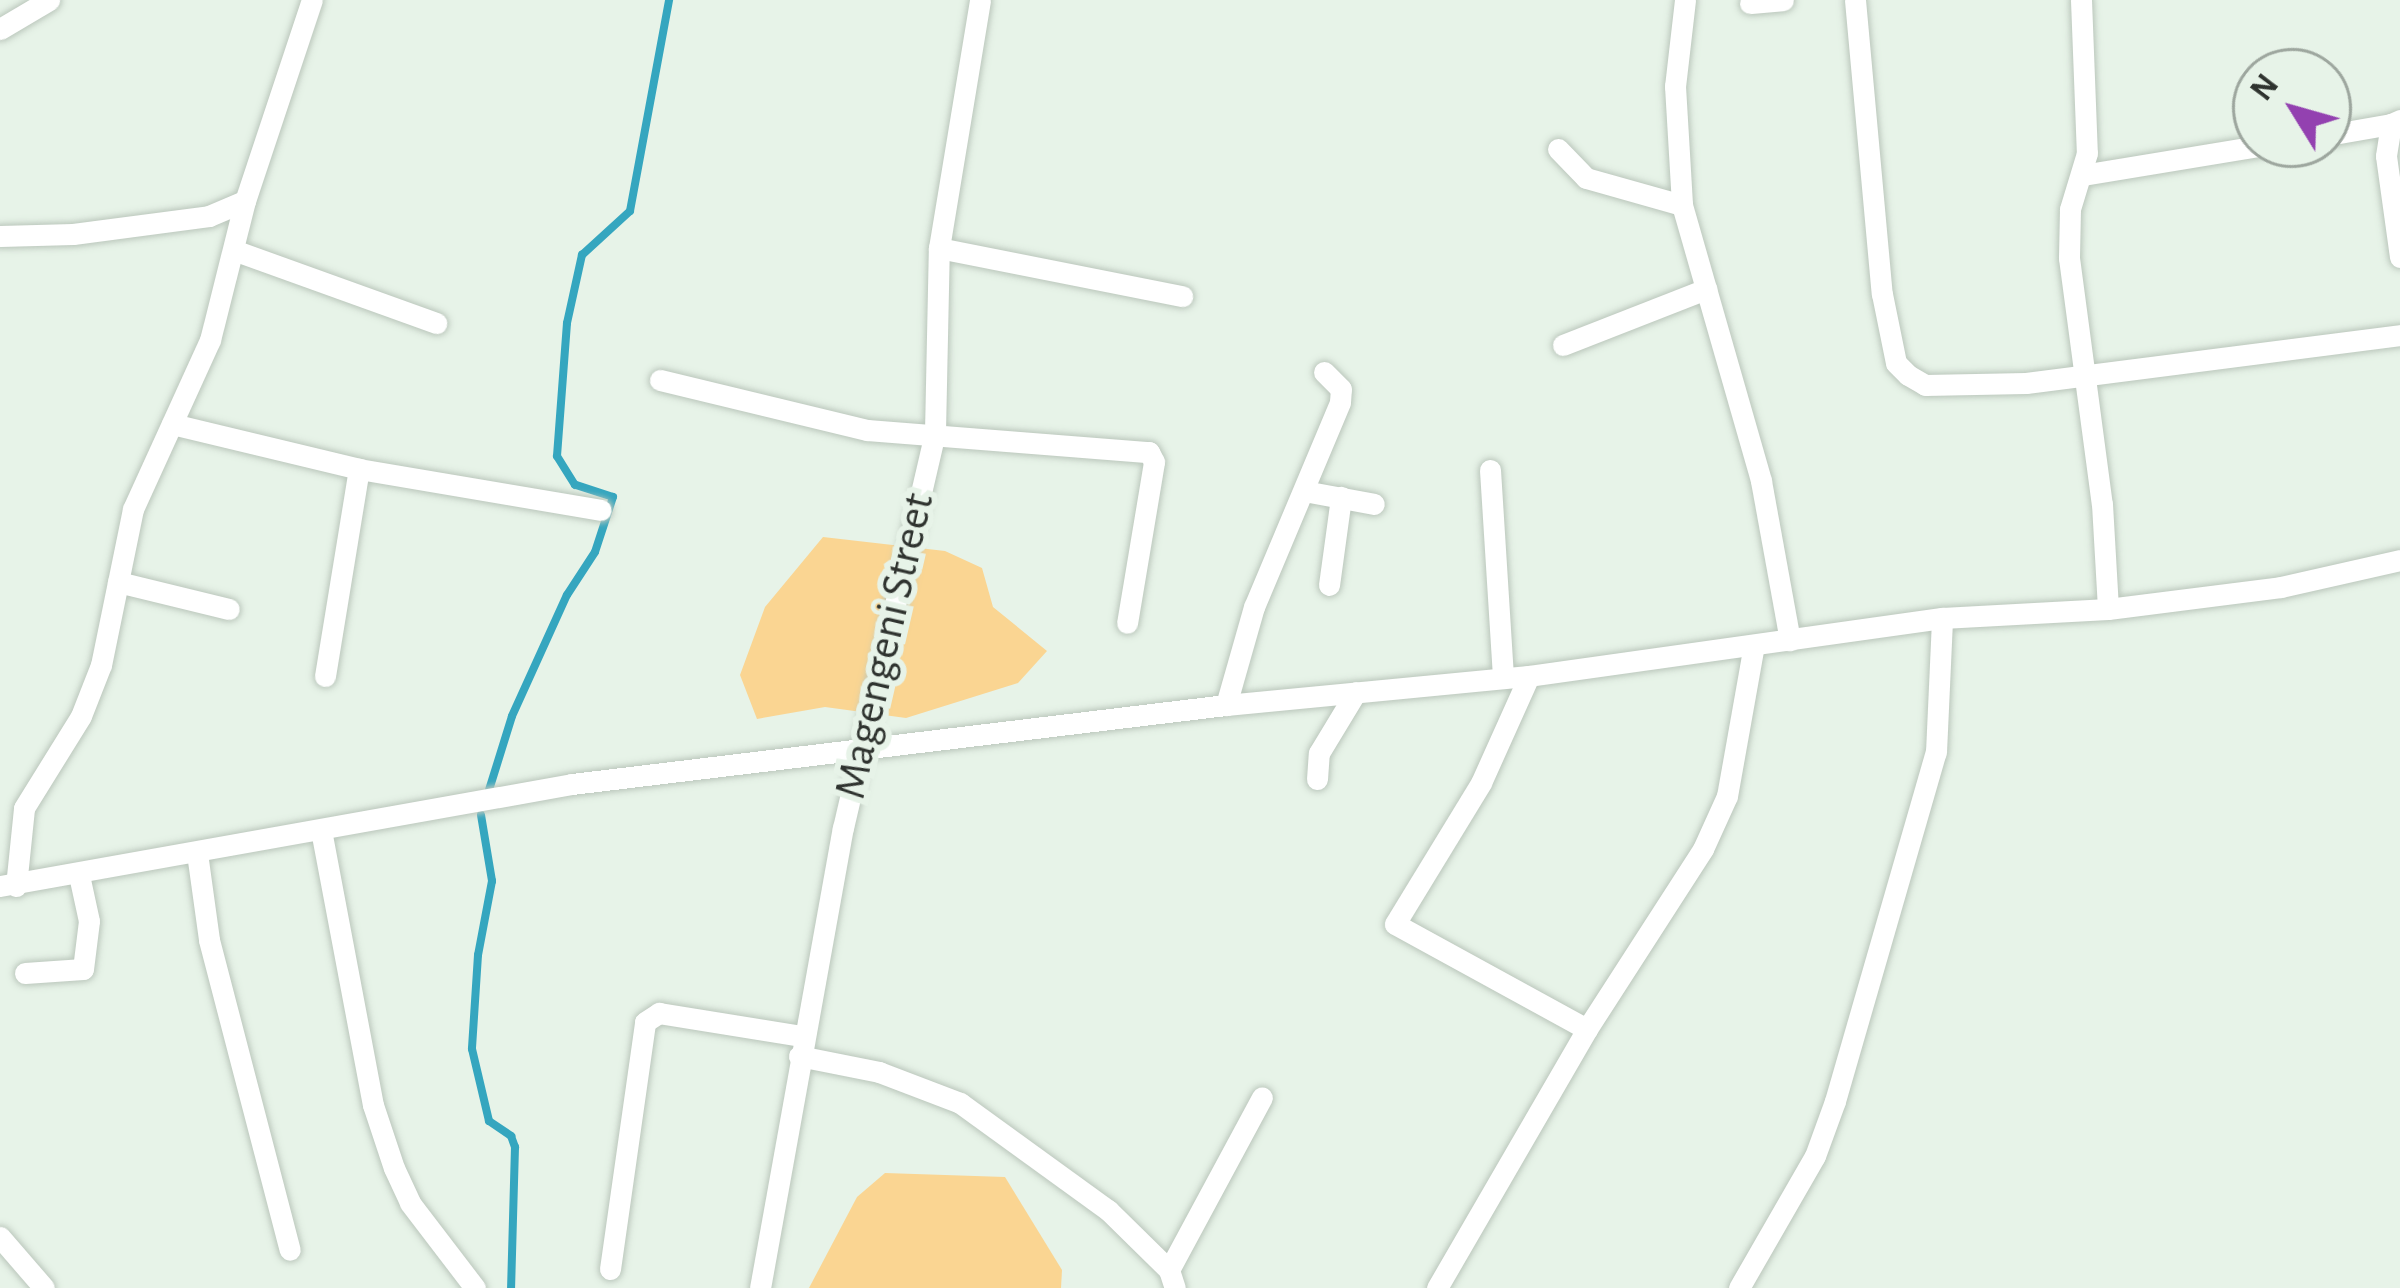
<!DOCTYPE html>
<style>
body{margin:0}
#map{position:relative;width:2400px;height:1288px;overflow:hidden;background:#e7f3e8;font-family:"Alegreya Sans",sans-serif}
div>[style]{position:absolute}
.green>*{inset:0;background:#fad592}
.stream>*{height:8px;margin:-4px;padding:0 4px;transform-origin:4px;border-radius:4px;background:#35a6bf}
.roads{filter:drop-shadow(0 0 3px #bbc7bc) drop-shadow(0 0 3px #bbc7bc)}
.minor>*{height:21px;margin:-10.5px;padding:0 10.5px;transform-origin:10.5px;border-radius:10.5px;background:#fff}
span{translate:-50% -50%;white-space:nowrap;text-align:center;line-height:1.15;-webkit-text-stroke:12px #e7f3e8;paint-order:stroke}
.street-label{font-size:45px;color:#2f332f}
.north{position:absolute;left:2232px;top:48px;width:120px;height:120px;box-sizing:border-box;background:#e7f3e8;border:3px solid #9da69e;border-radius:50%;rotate:307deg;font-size:33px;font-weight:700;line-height:48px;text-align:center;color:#2f332f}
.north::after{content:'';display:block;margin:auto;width:42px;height:54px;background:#9341b0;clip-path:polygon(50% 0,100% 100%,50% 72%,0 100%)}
</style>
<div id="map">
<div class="green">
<i style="clip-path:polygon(823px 537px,945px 551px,982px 568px,993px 607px,1047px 651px,1018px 683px,906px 718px,825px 707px,757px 719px,740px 675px,765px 607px)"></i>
<i style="clip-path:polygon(885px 1173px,1005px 1177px,1062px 1270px,1061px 1288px,809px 1288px,857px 1197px)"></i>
</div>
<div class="stream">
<i style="left:489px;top:790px;width:77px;rotate:-72.7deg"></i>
<i style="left:512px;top:716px;width:133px;rotate:-65.6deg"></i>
<i style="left:567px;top:595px;width:51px;rotate:-56.9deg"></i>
<i style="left:595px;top:552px;width:58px;rotate:-71.9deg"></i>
<i style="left:613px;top:497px;width:40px;rotate:-162deg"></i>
<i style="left:575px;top:485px;width:34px;rotate:-122deg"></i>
<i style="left:557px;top:456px;width:133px;rotate:-85.7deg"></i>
<i style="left:567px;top:323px;width:70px;rotate:-77.6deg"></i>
<i style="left:582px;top:255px;width:65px;rotate:-42.5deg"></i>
<i style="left:630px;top:211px;width:215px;rotate:-79.5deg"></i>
<i style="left:481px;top:815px;width:67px;rotate:80.5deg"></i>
<i style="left:492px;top:881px;width:75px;rotate:100.7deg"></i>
<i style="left:478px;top:955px;width:94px;rotate:93.7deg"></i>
<i style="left:472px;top:1049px;width:74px;rotate:76.7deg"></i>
<i style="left:489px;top:1121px;width:27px;rotate:34deg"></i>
<i style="left:511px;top:1136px;width:12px;rotate:70deg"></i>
<i style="left:515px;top:1147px;width:141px;rotate:91.6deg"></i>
</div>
<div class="roads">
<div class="minor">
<i style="left:1685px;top:0;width:87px;rotate:96.6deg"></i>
<i style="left:1675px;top:86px;width:119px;rotate:86.6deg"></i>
<i style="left:1682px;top:205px;width:287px;rotate:74deg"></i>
<i style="left:1761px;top:481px;width:162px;rotate:79.7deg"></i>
<i style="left:1855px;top:0;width:295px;rotate:84.8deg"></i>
<i style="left:1882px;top:294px;width:70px;rotate:78.5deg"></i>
<i style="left:1896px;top:363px;width:17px;rotate:45deg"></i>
<i style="left:1908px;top:375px;width:20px;rotate:30deg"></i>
<i style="left:1925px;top:385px;width:101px;rotate:-1.1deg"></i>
<i style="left:2026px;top:383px;width:377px;rotate:-7.3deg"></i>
<i style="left:2081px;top:0;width:153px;rotate:87.8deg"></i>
<i style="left:2087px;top:153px;width:59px;rotate:106.9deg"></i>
<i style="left:2070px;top:209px;width:49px;rotate:91.2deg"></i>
<i style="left:2069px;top:258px;width:248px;rotate:82.4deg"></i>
<i style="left:2102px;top:504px;width:105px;rotate:86.7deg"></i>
<i style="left:1750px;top:3px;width:33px;rotate:-5deg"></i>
<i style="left:0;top:29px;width:57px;rotate:-30.6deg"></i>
<i style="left:2400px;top:120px;width:10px;rotate:156deg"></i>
<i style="left:2391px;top:124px;width:32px;rotate:99deg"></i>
<i style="left:2386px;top:156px;width:102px;rotate:82.1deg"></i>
<i style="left:2328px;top:135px;width:64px;rotate:-9.9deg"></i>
<i style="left:1558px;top:149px;width:40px;rotate:46deg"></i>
<i style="left:1586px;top:178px;width:100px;rotate:15.7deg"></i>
<i style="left:2083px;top:175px;width:191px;rotate:-9.4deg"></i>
<i style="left:0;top:236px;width:73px;rotate:-1.6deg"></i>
<i style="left:73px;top:234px;width:137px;rotate:-7.5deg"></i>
<i style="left:209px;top:216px;width:39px;rotate:-23deg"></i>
<i style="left:939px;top:248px;width:248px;rotate:11.2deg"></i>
<i style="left:236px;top:251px;width:213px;rotate:19.8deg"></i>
<i style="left:1563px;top:345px;width:154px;rotate:-21.4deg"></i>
<i style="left:660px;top:380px;width:213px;rotate:13.6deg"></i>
<i style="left:867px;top:430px;width:283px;rotate:4.5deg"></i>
<i style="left:1149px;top:452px;width:11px;rotate:63deg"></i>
<i style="left:1154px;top:462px;width:163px;rotate:99.5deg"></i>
<i style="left:172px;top:424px;width:192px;rotate:13.5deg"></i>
<i style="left:359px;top:469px;width:245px;rotate:9.6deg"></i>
<i style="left:1490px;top:470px;width:208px;rotate:86.4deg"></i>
<i style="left:1304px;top:491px;width:71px;rotate:10.5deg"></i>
<i style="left:118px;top:582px;width:114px;rotate:13.7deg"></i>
<i style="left:1329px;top:585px;width:89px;rotate:-82.2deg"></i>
<i style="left:325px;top:676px;width:210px;rotate:-80.7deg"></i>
<i style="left:1529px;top:676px;width:117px;rotate:114.2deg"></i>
<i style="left:1481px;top:783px;width:165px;rotate:121.4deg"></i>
<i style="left:1395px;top:924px;width:219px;rotate:28.7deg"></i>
<i style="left:1226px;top:705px;width:102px;rotate:-74.1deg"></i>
<i style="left:1254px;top:607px;width:222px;rotate:-67.2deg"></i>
<i style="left:1340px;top:402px;width:13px;rotate:-86deg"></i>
<i style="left:1341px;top:389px;width:24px;rotate:-135deg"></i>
<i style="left:1317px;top:779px;width:26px;rotate:-86deg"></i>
<i style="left:1319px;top:753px;width:71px;rotate:-58.8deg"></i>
<i style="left:321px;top:830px;width:280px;rotate:79.3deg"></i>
<i style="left:373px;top:1105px;width:66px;rotate:71.6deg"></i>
<i style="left:394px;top:1168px;width:38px;rotate:65deg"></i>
<i style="left:410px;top:1203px;width:107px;rotate:52.6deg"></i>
<i style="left:197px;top:853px;width:88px;rotate:82.1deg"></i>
<i style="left:209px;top:940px;width:320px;rotate:75.4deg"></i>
<i style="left:0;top:886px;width:581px;rotate:-10.11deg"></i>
<i style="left:572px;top:784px;width:659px;rotate:-6.89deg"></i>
<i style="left:1226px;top:705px;width:304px;rotate:-5.5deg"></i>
<i style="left:1529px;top:676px;width:417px;rotate:-8deg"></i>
<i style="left:1942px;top:618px;width:166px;rotate:-3.1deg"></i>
<i style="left:2108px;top:609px;width:174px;rotate:-7.2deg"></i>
<i style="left:2281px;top:587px;width:122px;rotate:-12.8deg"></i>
<i style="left:16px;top:886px;width:78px;rotate:-84.1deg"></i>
<i style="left:24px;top:808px;width:108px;rotate:-58.2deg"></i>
<i style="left:81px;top:716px;width:55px;rotate:-68.6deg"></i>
<i style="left:101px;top:665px;width:159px;rotate:-78.4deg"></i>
<i style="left:133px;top:509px;width:186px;rotate:-65.5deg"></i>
<i style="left:210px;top:340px;width:143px;rotate:-75.9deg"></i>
<i style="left:245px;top:201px;width:212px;rotate:-71.6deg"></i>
<i style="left:25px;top:973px;width:58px;rotate:-3.9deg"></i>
<i style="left:83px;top:969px;width:48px;rotate:-82.9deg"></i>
<i style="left:89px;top:921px;width:47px;rotate:-102.3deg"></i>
<i style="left:799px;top:1056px;width:82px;rotate:11.3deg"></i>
<i style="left:879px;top:1072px;width:87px;rotate:20.9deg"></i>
<i style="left:960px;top:1103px;width:183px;rotate:35.9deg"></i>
<i style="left:1108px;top:1210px;width:86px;rotate:44.5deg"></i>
<i style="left:1169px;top:1270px;width:19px;rotate:72deg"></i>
<i style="left:0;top:1237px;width:67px;rotate:49.2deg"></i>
<i style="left:610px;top:1269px;width:249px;rotate:-81.9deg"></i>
<i style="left:645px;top:1022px;width:17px;rotate:-33deg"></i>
<i style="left:659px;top:1013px;width:144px;rotate:9.2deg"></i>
<i style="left:1169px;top:1270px;width:196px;rotate:-61.7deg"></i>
<i style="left:760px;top:1288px;width:467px;rotate:-79.8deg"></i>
<i style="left:843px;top:828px;width:407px;rotate:-76.9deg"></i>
<i style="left:935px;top:432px;width:184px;rotate:-88.8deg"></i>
<i style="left:939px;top:248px;width:251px;rotate:-80.6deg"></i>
<i style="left:1437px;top:1288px;width:299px;rotate:-59.9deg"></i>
<i style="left:1587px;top:1029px;width:214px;rotate:-57.2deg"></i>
<i style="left:1703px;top:849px;width:58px;rotate:-65.6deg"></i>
<i style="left:1727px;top:796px;width:153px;rotate:-79.9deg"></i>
<i style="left:1739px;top:1288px;width:152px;rotate:-60.1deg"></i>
<i style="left:1815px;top:1156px;width:59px;rotate:-70deg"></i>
<i style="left:1835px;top:1101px;width:363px;rotate:-73.9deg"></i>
<i style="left:1936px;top:752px;width:134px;rotate:-87.4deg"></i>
</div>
</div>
<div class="street-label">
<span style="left:885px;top:646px;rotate:-77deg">Magengeni Street</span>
</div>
<div class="north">N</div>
</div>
